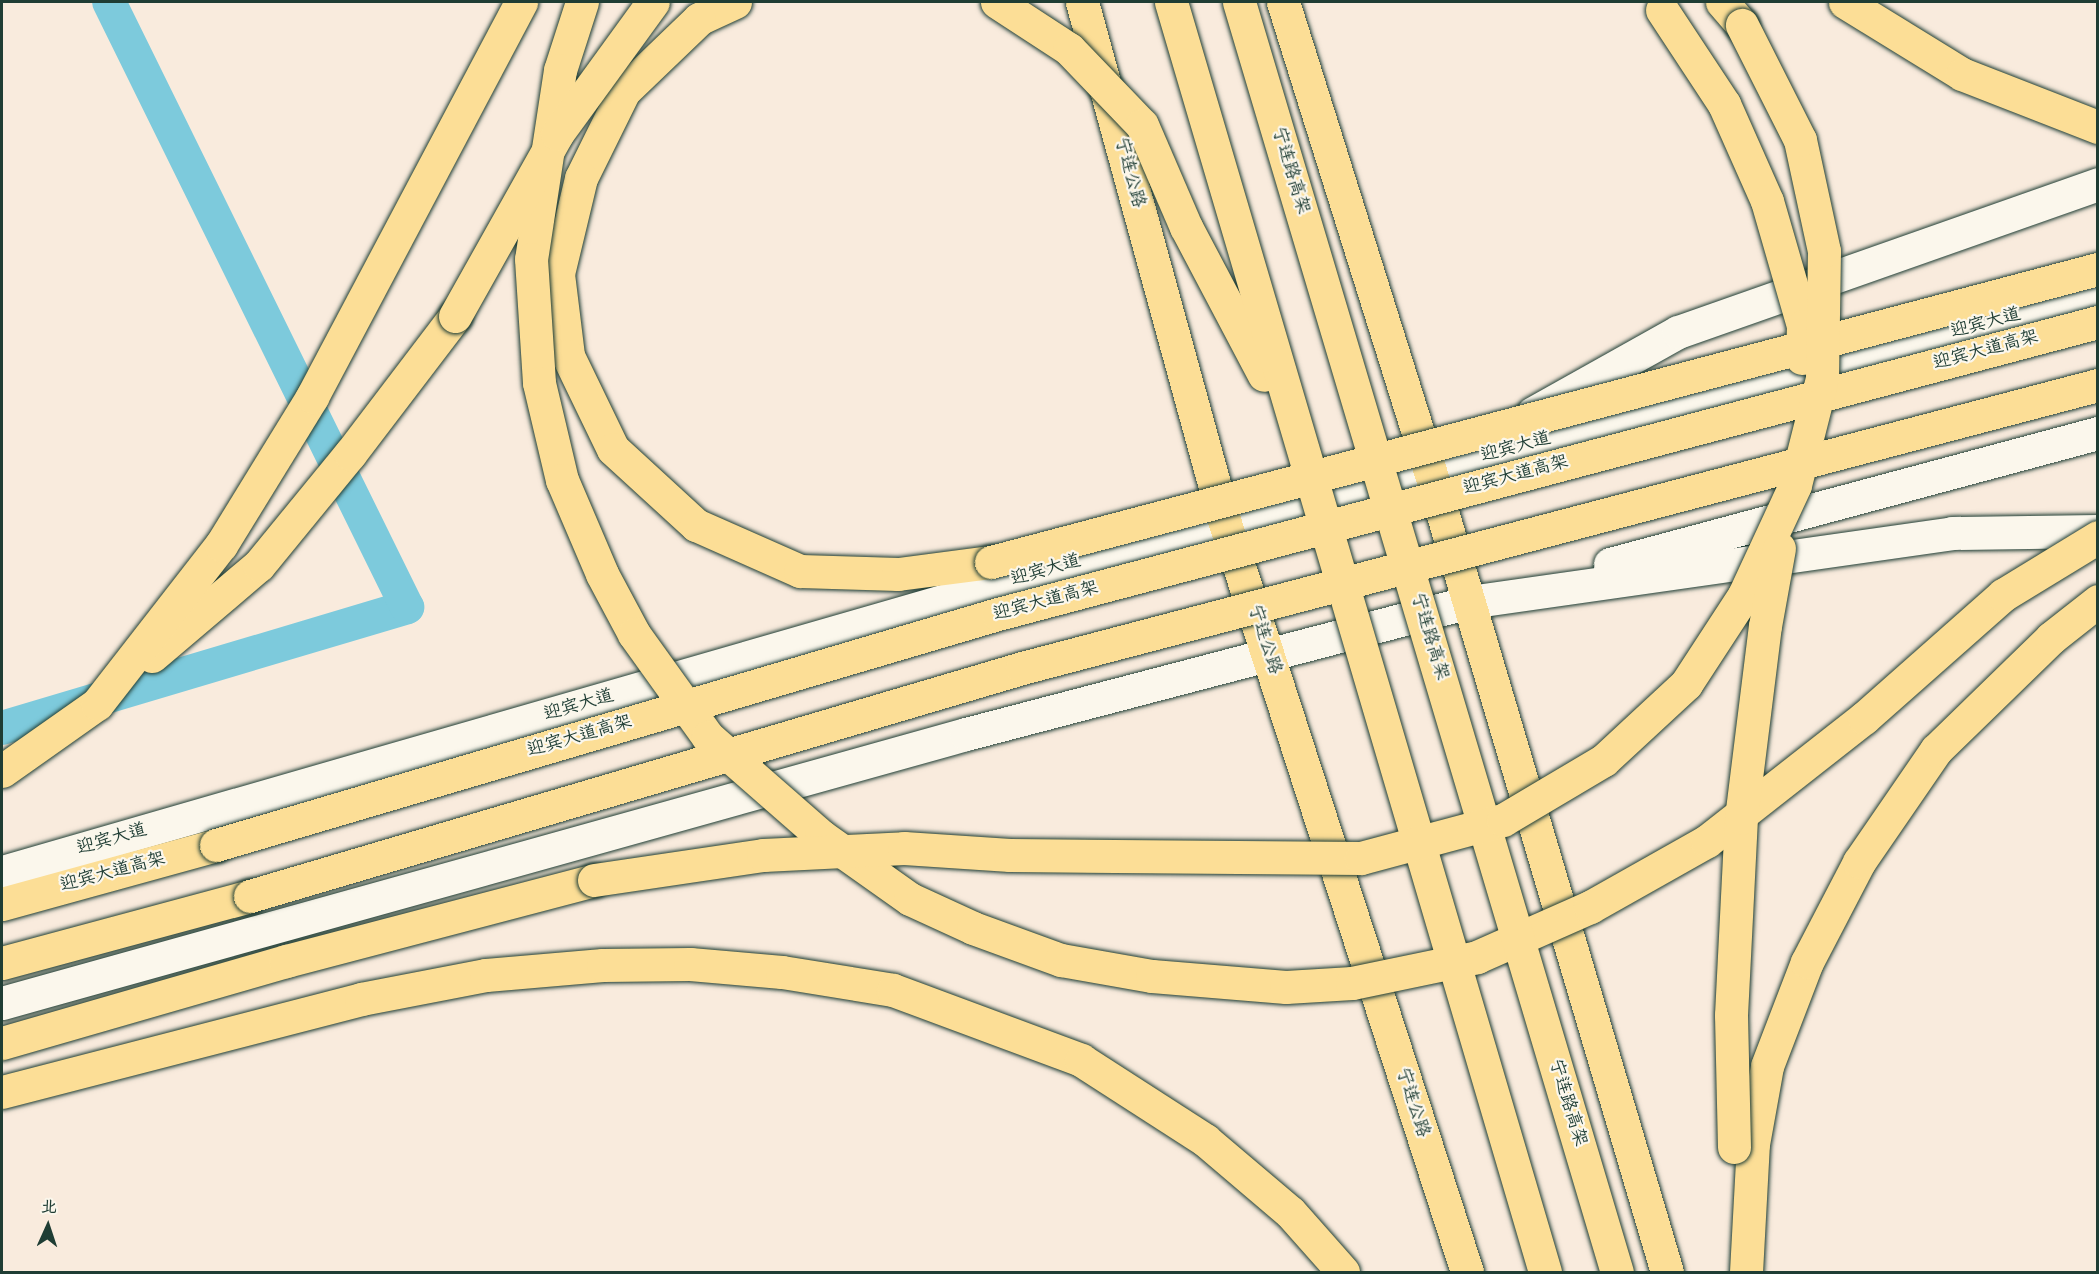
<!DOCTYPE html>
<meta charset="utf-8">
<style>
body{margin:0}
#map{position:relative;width:2099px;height:1274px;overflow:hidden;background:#f9ebdd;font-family:Kalam,"LXGW WenKai TC",sans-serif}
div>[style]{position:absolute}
.canal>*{height:34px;margin:-17px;padding:0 17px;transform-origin:17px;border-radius:17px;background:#7dcadc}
.roads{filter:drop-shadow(0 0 2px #1f3d34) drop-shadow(0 0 2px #1f3d34)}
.secondary>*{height:33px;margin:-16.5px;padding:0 16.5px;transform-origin:16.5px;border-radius:16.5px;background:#fbf7ec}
.primary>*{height:33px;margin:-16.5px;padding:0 16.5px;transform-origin:16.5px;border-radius:16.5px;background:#fcde96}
.trunk>*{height:33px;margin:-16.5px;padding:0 16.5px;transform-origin:16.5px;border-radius:16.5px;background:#fcde96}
.bridges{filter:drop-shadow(0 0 2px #1f3d34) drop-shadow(0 0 2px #1f3d34)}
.trunk-bridge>*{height:33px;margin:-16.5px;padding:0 16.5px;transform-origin:16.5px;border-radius:16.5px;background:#fcde96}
span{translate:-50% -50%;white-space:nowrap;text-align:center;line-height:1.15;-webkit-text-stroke:4.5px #fbf7ec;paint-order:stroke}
.street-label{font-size:18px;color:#1f3d34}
.frame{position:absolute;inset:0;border:3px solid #1f3d34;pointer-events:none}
.north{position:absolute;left:18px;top:1196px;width:60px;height:60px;-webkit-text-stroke:4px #fbf7ec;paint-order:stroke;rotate:3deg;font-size:16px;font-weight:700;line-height:24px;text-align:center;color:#1f3d34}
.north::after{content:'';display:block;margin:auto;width:21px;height:27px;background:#1f3d34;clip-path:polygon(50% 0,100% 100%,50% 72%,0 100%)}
</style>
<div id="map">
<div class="canal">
<i style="left:2px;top:728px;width:423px;rotate:-16.6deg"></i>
<i style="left:407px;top:607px;width:674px;rotate:-116.22deg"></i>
</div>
<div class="roads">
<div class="secondary">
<i style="left:1533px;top:413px;width:166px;rotate:-29.2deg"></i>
<i style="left:1678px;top:332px;width:445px;rotate:-19.4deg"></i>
<i style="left:1610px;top:564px;width:505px;rotate:-15.03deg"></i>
<i style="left:2px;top:872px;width:1272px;rotate:-16.07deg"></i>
<i style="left:1224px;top:520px;width:212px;rotate:-13.4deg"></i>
<i style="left:1430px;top:471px;width:691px;rotate:-14.76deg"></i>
<i style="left:2px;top:1003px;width:1001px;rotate:-15.59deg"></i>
<i style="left:966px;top:734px;width:520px;rotate:-14.7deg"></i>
<i style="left:1469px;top:602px;width:488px;rotate:-8.1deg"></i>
<i style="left:1952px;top:533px;width:146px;rotate:-0.8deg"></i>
</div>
<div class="primary">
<i style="left:1082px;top:2px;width:537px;rotate:74.67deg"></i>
<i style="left:1224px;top:520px;width:790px;rotate:72.09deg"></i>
<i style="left:1283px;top:2px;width:491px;rotate:72.6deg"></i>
<i style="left:1430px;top:471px;width:835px;rotate:73.52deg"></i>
</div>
<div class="trunk">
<i style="left:735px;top:2px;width:40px;rotate:155deg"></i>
<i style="left:699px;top:19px;width:104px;rotate:136.2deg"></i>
<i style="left:624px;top:91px;width:97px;rotate:116.3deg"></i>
<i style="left:581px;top:178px;width:99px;rotate:103.5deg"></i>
<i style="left:558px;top:274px;width:83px;rotate:83deg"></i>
<i style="left:568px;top:356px;width:103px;rotate:64.2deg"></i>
<i style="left:613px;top:449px;width:113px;rotate:42.5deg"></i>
<i style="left:696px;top:525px;width:114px;rotate:23.9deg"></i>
<i style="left:800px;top:571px;width:98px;rotate:1.8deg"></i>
<i style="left:898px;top:574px;width:94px;rotate:-7.4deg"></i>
<i style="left:1722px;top:2px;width:30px;rotate:49deg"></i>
<i style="left:1845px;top:2px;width:137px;rotate:31.6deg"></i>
<i style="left:1962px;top:74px;width:146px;rotate:21.3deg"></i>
<i style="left:152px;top:656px;width:140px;rotate:-40.4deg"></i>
<i style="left:259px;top:565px;width:144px;rotate:-50.7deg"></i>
<i style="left:350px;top:454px;width:173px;rotate:-52.7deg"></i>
<i style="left:2px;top:771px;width:116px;rotate:-35.2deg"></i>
<i style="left:97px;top:704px;width:202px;rotate:-52.1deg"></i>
<i style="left:221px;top:545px;width:174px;rotate:-58.4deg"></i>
<i style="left:312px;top:397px;width:447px;rotate:-62.1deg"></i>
<i style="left:2px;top:904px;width:222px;rotate:-15.4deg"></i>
<i style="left:2px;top:963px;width:257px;rotate:-15.1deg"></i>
<i style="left:2px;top:1043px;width:296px;rotate:-16.1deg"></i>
<i style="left:286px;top:961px;width:318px;rotate:-14.7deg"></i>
<i style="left:2px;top:1092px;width:371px;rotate:-14.5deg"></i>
<i style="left:361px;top:999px;width:127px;rotate:-10.9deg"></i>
<i style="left:486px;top:975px;width:117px;rotate:-4.9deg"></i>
<i style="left:603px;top:965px;width:87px;rotate:-0.7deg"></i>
<i style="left:690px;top:964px;width:92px;rotate:5deg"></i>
<i style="left:782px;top:972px;width:112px;rotate:9.2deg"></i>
<i style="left:893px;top:990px;width:201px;rotate:20.4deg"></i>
<i style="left:1081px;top:1060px;width:148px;rotate:32.8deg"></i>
<i style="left:1205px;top:1140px;width:111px;rotate:40.3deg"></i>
<i style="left:1290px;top:1212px;width:80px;rotate:48.5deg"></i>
<i style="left:1746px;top:1272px;width:128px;rotate:-86.9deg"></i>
<i style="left:1753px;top:1144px;width:79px;rotate:-79.8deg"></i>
<i style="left:1767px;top:1066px;width:111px;rotate:-69deg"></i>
<i style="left:1807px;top:962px;width:113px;rotate:-62.5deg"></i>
<i style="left:1859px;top:862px;width:136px;rotate:-55.5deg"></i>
<i style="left:1936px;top:750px;width:161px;rotate:-44.2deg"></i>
<i style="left:2051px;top:638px;width:60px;rotate:-38.2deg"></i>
</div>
</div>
<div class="bridges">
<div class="trunk-bridge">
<i style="left:582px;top:2px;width:71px;rotate:107.9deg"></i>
<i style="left:560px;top:70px;width:191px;rotate:98.7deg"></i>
<i style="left:531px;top:259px;width:124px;rotate:86.3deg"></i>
<i style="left:539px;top:383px;width:100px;rotate:76.7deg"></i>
<i style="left:562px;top:480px;width:102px;rotate:66.9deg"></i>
<i style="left:602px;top:574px;width:68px;rotate:61.9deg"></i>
<i style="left:634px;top:634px;width:127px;rotate:54.3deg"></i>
<i style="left:708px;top:737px;width:150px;rotate:41.2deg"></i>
<i style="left:821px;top:836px;width:109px;rotate:35.3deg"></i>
<i style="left:910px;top:899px;width:69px;rotate:24.7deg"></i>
<i style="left:973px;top:928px;width:94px;rotate:20deg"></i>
<i style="left:1061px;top:960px;width:92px;rotate:10deg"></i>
<i style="left:1152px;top:976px;width:134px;rotate:4.7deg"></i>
<i style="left:1286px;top:987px;width:66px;rotate:-3.5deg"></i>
<i style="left:1352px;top:983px;width:128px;rotate:-11.7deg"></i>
<i style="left:1477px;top:957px;width:124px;rotate:-23.9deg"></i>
<i style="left:1590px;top:907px;width:134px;rotate:-29.4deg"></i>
<i style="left:1707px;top:841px;width:199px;rotate:-38.1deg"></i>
<i style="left:1864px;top:718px;width:186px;rotate:-41.5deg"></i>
<i style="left:2003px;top:595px;width:111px;rotate:-31.4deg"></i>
<i style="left:997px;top:2px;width:86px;rotate:33.1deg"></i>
<i style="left:1069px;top:49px;width:105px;rotate:46.2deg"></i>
<i style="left:1142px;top:125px;width:111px;rotate:66.7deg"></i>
<i style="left:1186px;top:227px;width:167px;rotate:62.2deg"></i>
<i style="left:1171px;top:2px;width:1324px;rotate:73.59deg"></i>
<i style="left:1239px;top:2px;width:1325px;rotate:73.43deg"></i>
<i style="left:1662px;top:10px;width:113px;rotate:56.6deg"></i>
<i style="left:1724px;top:104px;width:106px;rotate:66.1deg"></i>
<i style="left:1767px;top:201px;width:130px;rotate:73.9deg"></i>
<i style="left:1803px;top:326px;width:32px;rotate:92deg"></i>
<i style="left:455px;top:316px;width:209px;rotate:-60.7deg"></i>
<i style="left:557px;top:134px;width:163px;rotate:-54deg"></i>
<i style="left:991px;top:562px;width:1145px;rotate:-14.83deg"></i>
<i style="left:216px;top:845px;width:815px;rotate:-16.46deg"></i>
<i style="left:998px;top:614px;width:1138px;rotate:-14.87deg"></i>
<i style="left:594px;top:880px;width:171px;rotate:-8.4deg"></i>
<i style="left:763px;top:855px;width:141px;rotate:-2.8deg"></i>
<i style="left:904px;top:848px;width:106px;rotate:3.8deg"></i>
<i style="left:1010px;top:855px;width:351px;rotate:0.5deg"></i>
<i style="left:1361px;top:858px;width:147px;rotate:-15deg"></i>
<i style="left:1503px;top:820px;width:117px;rotate:-30.7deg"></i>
<i style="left:1604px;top:760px;width:112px;rotate:-42.8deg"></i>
<i style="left:1686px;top:684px;width:106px;rotate:-56.9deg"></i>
<i style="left:1744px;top:595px;width:121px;rotate:-65.1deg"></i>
<i style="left:1795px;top:485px;width:110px;rotate:-75.8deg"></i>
<i style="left:1822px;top:378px;width:127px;rotate:-89.1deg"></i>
<i style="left:1824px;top:251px;width:114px;rotate:-102.2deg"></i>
<i style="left:1800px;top:140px;width:129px;rotate:-116.8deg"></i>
<i style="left:250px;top:896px;width:805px;rotate:-16.45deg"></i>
<i style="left:1022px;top:668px;width:1113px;rotate:-14.74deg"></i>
<i style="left:1734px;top:1147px;width:132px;rotate:-91.3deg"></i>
<i style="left:1731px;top:1015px;width:197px;rotate:-87.1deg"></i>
<i style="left:1741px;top:818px;width:193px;rotate:-82.9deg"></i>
<i style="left:1765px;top:626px;width:79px;rotate:-79.8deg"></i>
</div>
</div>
<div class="street-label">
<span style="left:1290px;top:171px;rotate:73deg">宁连路高架</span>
<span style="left:1129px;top:173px;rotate:75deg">宁连公路</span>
<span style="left:1986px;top:324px;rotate:-15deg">迎宾大道</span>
<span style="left:1986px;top:351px;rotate:-15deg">迎宾大道高架</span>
<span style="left:1516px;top:448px;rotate:-15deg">迎宾大道</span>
<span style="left:1516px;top:476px;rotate:-15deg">迎宾大道高架</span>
<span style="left:1046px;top:571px;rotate:-16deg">迎宾大道</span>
<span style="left:1046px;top:602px;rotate:-15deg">迎宾大道高架</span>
<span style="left:1429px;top:637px;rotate:73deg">宁连路高架</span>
<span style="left:1264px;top:640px;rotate:72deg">宁连公路</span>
<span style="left:579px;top:706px;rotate:-16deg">迎宾大道</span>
<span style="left:580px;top:737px;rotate:-16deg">迎宾大道高架</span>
<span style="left:112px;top:840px;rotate:-16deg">迎宾大道</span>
<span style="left:113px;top:873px;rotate:-15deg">迎宾大道高架</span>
<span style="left:1412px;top:1103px;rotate:72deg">宁连公路</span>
<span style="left:1567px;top:1103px;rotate:73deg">宁连路高架</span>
</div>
<div class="frame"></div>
<div class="north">北</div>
</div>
